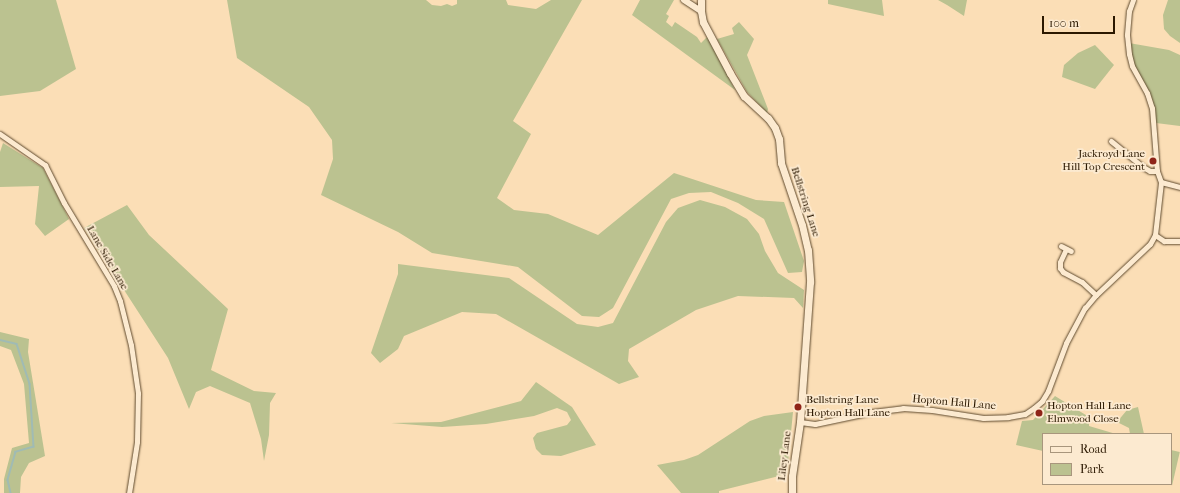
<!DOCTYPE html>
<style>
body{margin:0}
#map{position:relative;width:1180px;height:493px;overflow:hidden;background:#fbdeb6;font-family:"IM FELL French Canon",serif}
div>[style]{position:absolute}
.green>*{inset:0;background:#bbc290;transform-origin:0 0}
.stream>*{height:1.5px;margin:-0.75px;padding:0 0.75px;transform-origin:0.75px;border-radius:0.75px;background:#a0bbb4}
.roads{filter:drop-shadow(0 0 1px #5f4a2e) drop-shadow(0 0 1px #5f4a2e)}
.minor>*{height:5px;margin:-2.5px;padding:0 2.5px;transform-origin:2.5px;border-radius:2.5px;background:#fcead0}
.tertiary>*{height:6px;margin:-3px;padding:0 3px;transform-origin:3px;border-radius:3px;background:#fcead0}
.secondary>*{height:7px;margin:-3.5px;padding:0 3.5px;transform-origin:3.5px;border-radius:3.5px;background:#fcead0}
.dots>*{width:11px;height:11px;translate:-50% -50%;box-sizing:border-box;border:2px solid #fcead0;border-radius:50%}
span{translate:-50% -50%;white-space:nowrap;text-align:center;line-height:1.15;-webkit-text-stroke:3.5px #fcead0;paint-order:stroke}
.poi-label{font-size:11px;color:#2b1800}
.right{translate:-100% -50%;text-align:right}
.left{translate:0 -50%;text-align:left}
.street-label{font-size:11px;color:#2b1800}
.legend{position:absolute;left:1042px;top:433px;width:130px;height:52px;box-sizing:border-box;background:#fcead0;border:1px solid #a8967d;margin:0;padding:5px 7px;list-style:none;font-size:12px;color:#2b1800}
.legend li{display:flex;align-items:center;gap:8px;height:20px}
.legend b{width:20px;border:1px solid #a8967d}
.scale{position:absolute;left:1042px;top:16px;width:73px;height:18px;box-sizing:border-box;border:2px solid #2b1800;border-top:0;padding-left:5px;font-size:12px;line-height:14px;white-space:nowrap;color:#2b1800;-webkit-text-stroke:3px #fcead0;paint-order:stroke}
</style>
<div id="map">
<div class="green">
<i style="clip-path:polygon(0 0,56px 0,76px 69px,40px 91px,0 96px)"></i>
<i style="clip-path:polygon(227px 0,426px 0,432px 5px,441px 6px,447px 4px,452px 6px,457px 4px,457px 0,506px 0,508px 5px,536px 9px,551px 0,582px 0,513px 121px,531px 134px,497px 198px,514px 210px,548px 214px,598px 235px,674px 173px,756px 200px,784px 202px,804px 261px,802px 272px,788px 273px,764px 219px,738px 203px,711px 192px,689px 193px,671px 199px,613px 308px,599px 317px,582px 316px,518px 267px,432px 253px,398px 232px,321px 195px,333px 159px,332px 140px,309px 107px,237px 58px)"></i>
<i style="clip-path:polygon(640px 0,674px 0,666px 14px,669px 16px,666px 22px,672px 27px,675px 22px,697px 37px,701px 43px,708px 36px,735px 90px,632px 15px)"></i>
<i style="clip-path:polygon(828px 0,882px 0,884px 16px,828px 4px)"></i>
<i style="clip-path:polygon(938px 0,967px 0,964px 16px,947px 5px)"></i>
<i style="clip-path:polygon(1168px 0,1180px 0,1180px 43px,1170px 36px,1164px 29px,1163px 15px)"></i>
<i style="clip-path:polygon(739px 22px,754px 39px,747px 55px,768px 109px,767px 113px,747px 92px,717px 39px,734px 34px,732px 28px)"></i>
<i style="clip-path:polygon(1129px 43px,1169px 50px,1180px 55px,1180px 126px,1156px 123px,1152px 100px,1134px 66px)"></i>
<i style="clip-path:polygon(1095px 45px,1114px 65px,1095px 89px,1062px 77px,1064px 65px,1078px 53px)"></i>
<i style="clip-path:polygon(3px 143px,43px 168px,69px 219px,45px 236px,35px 224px,39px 186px,0 187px,0 152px)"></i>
<i style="clip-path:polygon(700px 200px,725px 207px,747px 219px,759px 234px,765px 251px,778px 273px,804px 290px,803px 308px,794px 298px,738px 296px,696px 310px,629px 349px,628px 361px,639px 377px,619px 384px,496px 314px,462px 312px,404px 336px,398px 349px,380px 363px,371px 353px,398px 274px,398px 264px,509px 278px,577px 324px,598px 327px,613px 323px,666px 222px,678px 208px)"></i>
<i style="clip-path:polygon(127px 205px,149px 235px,228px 309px,211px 370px,254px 391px,276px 393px,270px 403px,269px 435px,264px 461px,261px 439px,250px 403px,210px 386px,196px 392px,189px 409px,168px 358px,84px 228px)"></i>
<i style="clip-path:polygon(0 332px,29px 339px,28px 352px,45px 456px,29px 463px,21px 477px,20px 493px,4px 493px,4px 479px,12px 448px,29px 443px,24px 384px,11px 350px,0 346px)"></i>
<i style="clip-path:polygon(536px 382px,572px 407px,596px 445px,561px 456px,542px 455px,536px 449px,533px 438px,537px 433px,567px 425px,571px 420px,567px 412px,557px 408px,534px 416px,486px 424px,442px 427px,391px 423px,441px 422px,521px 401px)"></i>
<i style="clip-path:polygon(1055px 396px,1089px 417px,1089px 426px,1116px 434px,1043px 434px,1043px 451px,1016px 445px,1022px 421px,1033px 420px)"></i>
<i style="clip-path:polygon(1138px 407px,1144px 434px,1130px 434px,1129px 428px,1117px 422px,1127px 410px)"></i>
<i style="clip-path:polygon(793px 412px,787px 474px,719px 491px,719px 493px,681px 493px,657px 465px,684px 460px,698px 455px,750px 421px,764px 416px)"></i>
<i style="left:1171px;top:450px;width:9px;height:34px;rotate:13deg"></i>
</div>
<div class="stream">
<i style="left:0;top:340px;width:17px;rotate:13deg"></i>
<i style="left:17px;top:344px;width:42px;rotate:72deg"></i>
<i style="left:30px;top:384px;width:63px;rotate:86.4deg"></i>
<i style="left:34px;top:447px;width:19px;rotate:164deg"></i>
<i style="left:16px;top:452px;width:29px;rotate:106deg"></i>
<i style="left:8px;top:480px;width:13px;rotate:77deg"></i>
</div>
<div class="roads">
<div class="minor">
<i style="left:1133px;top:0;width:12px;rotate:110deg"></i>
<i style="left:1129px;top:11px;width:24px;rotate:95deg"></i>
<i style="left:1127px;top:35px;width:19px;rotate:84deg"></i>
<i style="left:1129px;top:54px;width:12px;rotate:76deg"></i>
<i style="left:1132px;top:66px;width:31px;rotate:61deg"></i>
<i style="left:1147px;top:93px;width:16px;rotate:72deg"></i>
<i style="left:1152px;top:108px;width:63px;rotate:85.5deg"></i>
<i style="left:1157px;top:171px;width:12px;rotate:70deg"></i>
<i style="left:0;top:134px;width:55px;rotate:34.6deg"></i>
<i style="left:45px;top:165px;width:42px;rotate:63.4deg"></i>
<i style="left:64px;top:203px;width:97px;rotate:58.9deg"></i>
<i style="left:114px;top:286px;width:16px;rotate:68deg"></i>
<i style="left:120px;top:301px;width:45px;rotate:76deg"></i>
<i style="left:131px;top:345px;width:49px;rotate:81.7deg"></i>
<i style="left:138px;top:393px;width:49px;rotate:91.2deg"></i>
<i style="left:137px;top:442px;width:52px;rotate:98.9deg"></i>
<i style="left:1111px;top:141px;width:41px;rotate:39.1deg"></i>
<i style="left:1143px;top:167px;width:8px;rotate:30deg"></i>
<i style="left:1150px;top:171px;width:7px"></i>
<i style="left:1161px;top:182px;width:20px;rotate:15deg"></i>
<i style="left:1155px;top:235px;width:11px;rotate:34deg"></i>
<i style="left:1164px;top:241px;width:16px"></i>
<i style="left:1061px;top:246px;width:11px;rotate:27deg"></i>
<i style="left:1066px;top:249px;width:14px;rotate:115deg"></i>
<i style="left:1060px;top:262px;width:6px;rotate:90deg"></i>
<i style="left:1060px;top:268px;width:5px;rotate:53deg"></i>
<i style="left:1063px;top:272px;width:21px;rotate:28deg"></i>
<i style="left:1082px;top:282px;width:19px;rotate:43deg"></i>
<i style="left:800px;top:422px;width:15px;rotate:8deg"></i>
<i style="left:815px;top:424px;width:58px;rotate:-11.9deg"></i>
<i style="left:872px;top:412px;width:31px;rotate:-7deg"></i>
<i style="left:903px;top:408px;width:29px;rotate:4deg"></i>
<i style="left:932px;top:410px;width:52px;rotate:8.9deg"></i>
<i style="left:983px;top:418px;width:25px;rotate:-2deg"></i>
<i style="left:1008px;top:417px;width:17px;rotate:-10deg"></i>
<i style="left:1025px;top:414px;width:11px;rotate:-34deg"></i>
<i style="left:1034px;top:408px;width:11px;rotate:-41deg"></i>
<i style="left:1042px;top:401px;width:12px;rotate:-59deg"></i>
<i style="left:1048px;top:391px;width:51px;rotate:-69.4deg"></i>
<i style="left:1066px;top:343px;width:40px;rotate:-62deg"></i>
<i style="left:1085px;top:308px;width:17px;rotate:-50deg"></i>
<i style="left:1096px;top:295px;width:74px;rotate:-43.4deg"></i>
<i style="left:1150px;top:244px;width:10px;rotate:-61deg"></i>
<i style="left:1155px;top:235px;width:53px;rotate:-83.5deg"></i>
</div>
<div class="tertiary">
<i style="left:684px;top:0;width:20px;rotate:33deg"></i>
</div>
<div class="secondary">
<i style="left:701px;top:0;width:11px;rotate:90deg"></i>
<i style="left:701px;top:11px;width:11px;rotate:80deg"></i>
<i style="left:703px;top:22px;width:58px;rotate:62.1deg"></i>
<i style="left:730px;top:73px;width:27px;rotate:59deg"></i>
<i style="left:744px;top:96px;width:33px;rotate:43deg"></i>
<i style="left:768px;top:118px;width:12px;rotate:55deg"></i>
<i style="left:775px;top:128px;width:12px;rotate:70deg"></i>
<i style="left:779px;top:139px;width:24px;rotate:85deg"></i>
<i style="left:781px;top:163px;width:65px;rotate:71.3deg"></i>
<i style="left:802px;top:225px;width:26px;rotate:77deg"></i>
<i style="left:808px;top:250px;width:32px;rotate:86deg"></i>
<i style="left:810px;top:282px;width:140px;rotate:94.1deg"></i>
<i style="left:800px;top:422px;width:55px;rotate:98.4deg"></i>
<i style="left:792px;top:476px;width:17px;rotate:90deg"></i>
</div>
</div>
<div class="dots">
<i style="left:1153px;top:161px;background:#8f2418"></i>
<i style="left:798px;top:407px;background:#8f2418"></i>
<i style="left:1039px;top:413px;background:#8f2418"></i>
</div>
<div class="poi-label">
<span class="right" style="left:1145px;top:161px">Jackroyd Lane<br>Hill Top Crescent</span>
<span class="left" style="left:806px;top:407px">Bellstring Lane<br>Hopton Hall Lane</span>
<span class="left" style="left:1047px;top:413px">Hopton Hall Lane<br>Elmwood Close</span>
</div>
<div class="street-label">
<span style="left:805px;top:202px;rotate:72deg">Bellstring Lane</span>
<span style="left:107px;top:258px;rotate:60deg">Lane Side Lane</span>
<span style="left:954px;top:403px;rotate:5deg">Hopton Hall Lane</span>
<span style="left:785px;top:456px;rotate:-83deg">Liley Lane</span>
</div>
<ul class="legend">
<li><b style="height:5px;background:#fcead0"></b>Road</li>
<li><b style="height:11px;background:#bbc290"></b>Park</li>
</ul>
<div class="scale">100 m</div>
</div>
